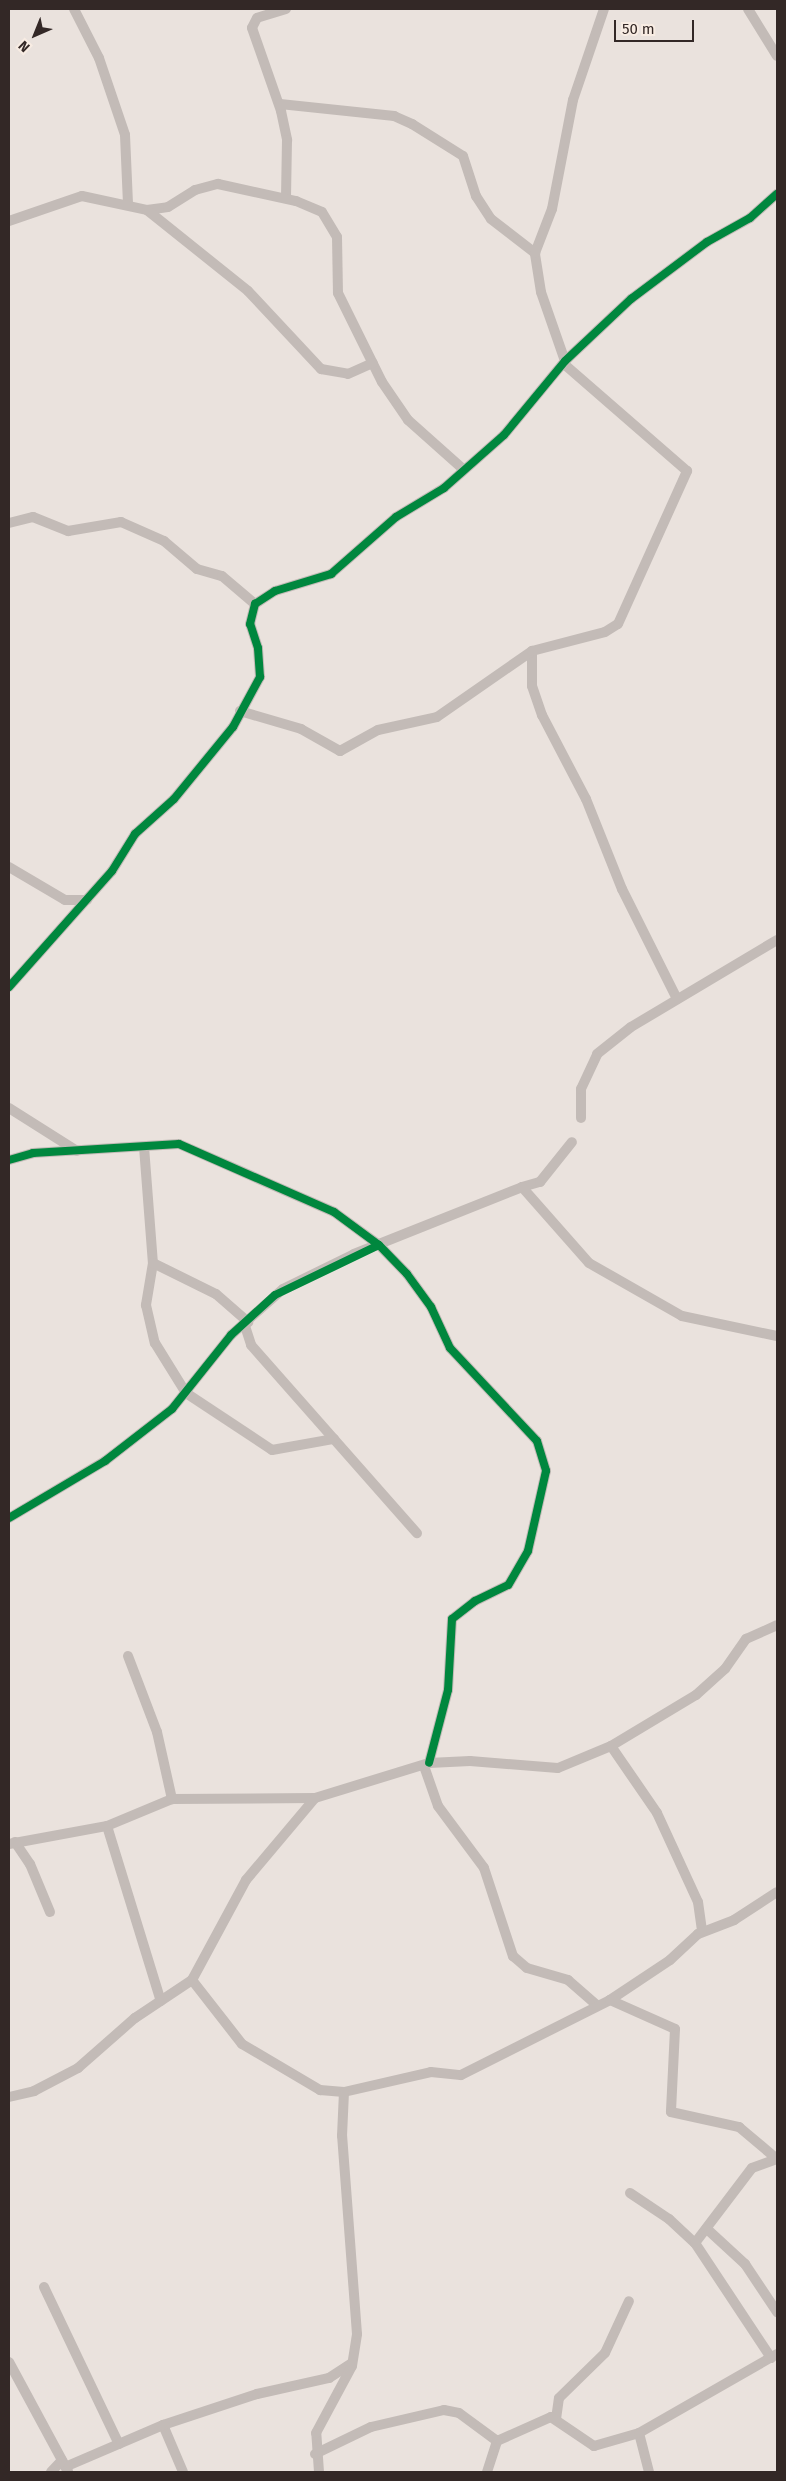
<!DOCTYPE html>
<style>
body{margin:0}
#map{position:relative;width:786px;height:2481px;overflow:hidden;background:#eae2dd;font-family:"Fira Sans",sans-serif}
div>[style]{position:absolute}
.minor>*{height:10px;margin:-5px;padding:0 5px;transform-origin:5px;border-radius:5px;background:#c3bbb7}
.cycleway>*{height:8px;margin:-4px;padding:0 4px;transform-origin:4px;border-radius:4px;background:#00873e}
span{translate:-50% -50%;white-space:nowrap;text-align:center;line-height:1.15;-webkit-text-stroke:5px #f8ece3;paint-order:stroke}
.frame{position:absolute;inset:0;border:10px solid #332826;pointer-events:none}
.north{position:absolute;left:10px;top:10px;width:50px;height:50px;-webkit-text-stroke:4px #f8ece3;paint-order:stroke;rotate:224deg;font-size:14px;font-weight:700;line-height:20px;text-align:center;color:#332826}
.north::after{content:'';display:block;margin:auto;width:18px;height:22px;background:#332826;clip-path:polygon(50% 0,100% 100%,50% 72%,0 100%)}
.scale{position:absolute;left:614px;top:20px;width:80px;height:22px;box-sizing:border-box;border:2px solid #332826;border-top:0;padding-left:6px;font-size:15px;line-height:18px;white-space:nowrap;color:#332826;-webkit-text-stroke:4px #f8ece3;paint-order:stroke}
</style>
<div id="map">
<div class="minor">
<i style="left:74px;top:9px;width:55px;rotate:63deg"></i>
<i style="left:99px;top:58px;width:81px;rotate:71.3deg"></i>
<i style="left:125px;top:135px;width:68px;rotate:87.5deg"></i>
<i style="left:286px;top:9px;width:30px;rotate:163deg"></i>
<i style="left:257px;top:18px;width:11px;rotate:117deg"></i>
<i style="left:252px;top:28px;width:88px;rotate:70.7deg"></i>
<i style="left:281px;top:111px;width:30px;rotate:78deg"></i>
<i style="left:287px;top:140px;width:58px;rotate:91deg"></i>
<i style="left:748px;top:9px;width:55px;rotate:58.3deg"></i>
<i style="left:280px;top:104px;width:115px;rotate:6deg"></i>
<i style="left:394px;top:116px;width:20px;rotate:24deg"></i>
<i style="left:412px;top:124px;width:60px;rotate:32.1deg"></i>
<i style="left:463px;top:156px;width:42px;rotate:72deg"></i>
<i style="left:476px;top:196px;width:27px;rotate:57deg"></i>
<i style="left:491px;top:219px;width:56px;rotate:37.7deg"></i>
<i style="left:147px;top:210px;width:21px;rotate:-8deg"></i>
<i style="left:168px;top:207px;width:32px;rotate:-32deg"></i>
<i style="left:195px;top:190px;width:24px;rotate:-15deg"></i>
<i style="left:218px;top:184px;width:80px;rotate:12.3deg"></i>
<i style="left:296px;top:201px;width:28px;rotate:23deg"></i>
<i style="left:322px;top:212px;width:29px;rotate:59deg"></i>
<i style="left:337px;top:237px;width:56px;rotate:89deg"></i>
<i style="left:338px;top:293px;width:99px;rotate:63.7deg"></i>
<i style="left:382px;top:382px;width:46px;rotate:55.6deg"></i>
<i style="left:408px;top:420px;width:74px;rotate:41.7deg"></i>
<i style="left:9px;top:221px;width:77px;rotate:-18.9deg"></i>
<i style="left:82px;top:196px;width:66px;rotate:12.2deg"></i>
<i style="left:147px;top:210px;width:129px;rotate:38.7deg"></i>
<i style="left:248px;top:291px;width:107px;rotate:46.9deg"></i>
<i style="left:321px;top:369px;width:27px;rotate:10deg"></i>
<i style="left:348px;top:374px;width:27px;rotate:-24deg"></i>
<i style="left:565px;top:361px;width:73px;rotate:-109.2deg"></i>
<i style="left:541px;top:292px;width:39px;rotate:-99deg"></i>
<i style="left:535px;top:253px;width:47px;rotate:-68.9deg"></i>
<i style="left:552px;top:209px;width:111px;rotate:-79.1deg"></i>
<i style="left:573px;top:100px;width:96px;rotate:-71.2deg"></i>
<i style="left:9px;top:523px;width:25px;rotate:-14deg"></i>
<i style="left:33px;top:517px;width:38px;rotate:22deg"></i>
<i style="left:68px;top:531px;width:54px;rotate:-9.6deg"></i>
<i style="left:121px;top:522px;width:47px;rotate:23.8deg"></i>
<i style="left:164px;top:541px;width:43px;rotate:40.3deg"></i>
<i style="left:197px;top:569px;width:26px;rotate:16deg"></i>
<i style="left:222px;top:576px;width:43px;rotate:40.3deg"></i>
<i style="left:532px;top:651px;width:35px;rotate:90deg"></i>
<i style="left:532px;top:686px;width:31px;rotate:71deg"></i>
<i style="left:542px;top:715px;width:95px;rotate:62.4deg"></i>
<i style="left:586px;top:799px;width:97px;rotate:68.2deg"></i>
<i style="left:622px;top:889px;width:123px;rotate:63.4deg"></i>
<i style="left:240px;top:711px;width:64px;rotate:16.4deg"></i>
<i style="left:301px;top:729px;width:45px;rotate:29.4deg"></i>
<i style="left:340px;top:751px;width:43px;rotate:-28.9deg"></i>
<i style="left:378px;top:730px;width:60px;rotate:-12.4deg"></i>
<i style="left:437px;top:717px;width:116px;rotate:-34.8deg"></i>
<i style="left:532px;top:651px;width:75px;rotate:-14.6deg"></i>
<i style="left:605px;top:632px;width:15px;rotate:-32deg"></i>
<i style="left:618px;top:624px;width:168px;rotate:-65.7deg"></i>
<i style="left:687px;top:471px;width:163px;rotate:-139deg"></i>
<i style="left:9px;top:867px;width:65px;rotate:30.5deg"></i>
<i style="left:65px;top:900px;width:22px"></i>
<i style="left:9px;top:987px;width:155px;rotate:-48.4deg"></i>
<i style="left:112px;top:871px;width:44px;rotate:-58.1deg"></i>
<i style="left:135px;top:834px;width:52px;rotate:-41.9deg"></i>
<i style="left:174px;top:799px;width:93px;rotate:-50.7deg"></i>
<i style="left:233px;top:727px;width:57px;rotate:-61.6deg"></i>
<i style="left:260px;top:677px;width:29px;rotate:-94deg"></i>
<i style="left:258px;top:648px;width:25px;rotate:-108deg"></i>
<i style="left:250px;top:624px;width:21px;rotate:-76deg"></i>
<i style="left:255px;top:604px;width:24px;rotate:-33deg"></i>
<i style="left:275px;top:591px;width:59px;rotate:-16.9deg"></i>
<i style="left:331px;top:574px;width:86px;rotate:-41.2deg"></i>
<i style="left:396px;top:517px;width:56px;rotate:-31.1deg"></i>
<i style="left:444px;top:488px;width:80px;rotate:-41.5deg"></i>
<i style="left:504px;top:435px;width:96px;rotate:-50.5deg"></i>
<i style="left:565px;top:361px;width:91px;rotate:-43.2deg"></i>
<i style="left:631px;top:299px;width:95px;rotate:-36.9deg"></i>
<i style="left:707px;top:242px;width:49px;rotate:-29.2deg"></i>
<i style="left:750px;top:218px;width:36px;rotate:-42deg"></i>
<i style="left:9px;top:1108px;width:80px;rotate:32.3deg"></i>
<i style="left:581px;top:1118px;width:29px;rotate:-90deg"></i>
<i style="left:581px;top:1089px;width:38px;rotate:-65deg"></i>
<i style="left:597px;top:1054px;width:43px;rotate:-38.5deg"></i>
<i style="left:631px;top:1027px;width:170px;rotate:-30.8deg"></i>
<i style="left:144px;top:1147px;width:116px;rotate:85.6deg"></i>
<i style="left:153px;top:1263px;width:43px;rotate:99.5deg"></i>
<i style="left:146px;top:1305px;width:39px;rotate:77deg"></i>
<i style="left:155px;top:1343px;width:59px;rotate:58.2deg"></i>
<i style="left:186px;top:1393px;width:103px;rotate:33.5deg"></i>
<i style="left:272px;top:1450px;width:63px;rotate:-10.1deg"></i>
<i style="left:9px;top:1160px;width:25px;rotate:-16deg"></i>
<i style="left:33px;top:1153px;width:146px;rotate:-3.5deg"></i>
<i style="left:179px;top:1144px;width:169px;rotate:23.7deg"></i>
<i style="left:334px;top:1212px;width:56px;rotate:36.3deg"></i>
<i style="left:379px;top:1245px;width:40px;rotate:46deg"></i>
<i style="left:407px;top:1274px;width:41px;rotate:54deg"></i>
<i style="left:431px;top:1307px;width:45px;rotate:65.1deg"></i>
<i style="left:450px;top:1348px;width:127px;rotate:46.9deg"></i>
<i style="left:537px;top:1441px;width:31px;rotate:73deg"></i>
<i style="left:546px;top:1471px;width:82px;rotate:102.7deg"></i>
<i style="left:528px;top:1551px;width:39px;rotate:120deg"></i>
<i style="left:508px;top:1585px;width:37px;rotate:154deg"></i>
<i style="left:475px;top:1601px;width:29px;rotate:142deg"></i>
<i style="left:452px;top:1619px;width:71px;rotate:93.2deg"></i>
<i style="left:448px;top:1690px;width:75px;rotate:104.6deg"></i>
<i style="left:522px;top:1187px;width:19px;rotate:-16deg"></i>
<i style="left:540px;top:1182px;width:51px;rotate:-51.3deg"></i>
<i style="left:153px;top:1263px;width:70px;rotate:26.2deg"></i>
<i style="left:216px;top:1294px;width:43px;rotate:41.2deg"></i>
<i style="left:245px;top:1326px;width:20px;rotate:72deg"></i>
<i style="left:251px;top:1345px;width:251px;rotate:48.6deg"></i>
<i style="left:9px;top:1518px;width:112px;rotate:-30.7deg"></i>
<i style="left:105px;top:1461px;width:85px;rotate:-37.8deg"></i>
<i style="left:172px;top:1409px;width:95px;rotate:-51.4deg"></i>
<i style="left:231px;top:1335px;width:69px;rotate:-41.5deg"></i>
<i style="left:283px;top:1289px;width:79px;rotate:-26.2deg"></i>
<i style="left:354px;top:1254px;width:181px;rotate:-21.7deg"></i>
<i style="left:522px;top:1187px;width:101px;rotate:48.6deg"></i>
<i style="left:589px;top:1263px;width:107px;rotate:29.7deg"></i>
<i style="left:682px;top:1316px;width:97px;rotate:11.9deg"></i>
<i style="left:128px;top:1656px;width:81px;rotate:69.1deg"></i>
<i style="left:157px;top:1732px;width:69px;rotate:77.4deg"></i>
<i style="left:611px;top:1746px;width:81px;rotate:55.5deg"></i>
<i style="left:657px;top:1813px;width:98px;rotate:65.3deg"></i>
<i style="left:698px;top:1902px;width:29px;rotate:82deg"></i>
<i style="left:424px;top:1766px;width:42px;rotate:70.7deg"></i>
<i style="left:438px;top:1806px;width:77px;rotate:53.4deg"></i>
<i style="left:484px;top:1868px;width:93px;rotate:71.8deg"></i>
<i style="left:513px;top:1956px;width:18px;rotate:41deg"></i>
<i style="left:527px;top:1968px;width:43px;rotate:16.3deg"></i>
<i style="left:568px;top:1980px;width:38px;rotate:41deg"></i>
<i style="left:107px;top:1826px;width:183px;rotate:72.9deg"></i>
<i style="left:15px;top:1842px;width:27px;rotate:56deg"></i>
<i style="left:30px;top:1864px;width:52px;rotate:67.4deg"></i>
<i style="left:9px;top:1844px;width:100px;rotate:-10.4deg"></i>
<i style="left:107px;top:1826px;width:70px;rotate:-22.6deg"></i>
<i style="left:172px;top:1799px;width:143px;rotate:-0.4deg"></i>
<i style="left:315px;top:1798px;width:119px;rotate:-17.1deg"></i>
<i style="left:429px;top:1763px;width:41px;rotate:-2.8deg"></i>
<i style="left:470px;top:1761px;width:88px;rotate:4.5deg"></i>
<i style="left:558px;top:1768px;width:57px;rotate:-22.5deg"></i>
<i style="left:611px;top:1746px;width:99px;rotate:-31deg"></i>
<i style="left:696px;top:1695px;width:39px;rotate:-42deg"></i>
<i style="left:725px;top:1669px;width:37px;rotate:-55deg"></i>
<i style="left:746px;top:1639px;width:34px;rotate:-24deg"></i>
<i style="left:192px;top:1980px;width:81px;rotate:52deg"></i>
<i style="left:242px;top:2044px;width:91px;rotate:30.5deg"></i>
<i style="left:320px;top:2090px;width:24px;rotate:5deg"></i>
<i style="left:344px;top:2092px;width:89px;rotate:-12.9deg"></i>
<i style="left:431px;top:2072px;width:30px;rotate:6deg"></i>
<i style="left:461px;top:2075px;width:167px;rotate:-26.7deg"></i>
<i style="left:610px;top:2000px;width:72px;rotate:-33.7deg"></i>
<i style="left:670px;top:1960px;width:38px;rotate:-43deg"></i>
<i style="left:698px;top:1934px;width:39px;rotate:-21deg"></i>
<i style="left:734px;top:1920px;width:51px;rotate:-33.1deg"></i>
<i style="left:610px;top:2000px;width:71px;rotate:24deg"></i>
<i style="left:675px;top:2029px;width:83px;rotate:92.8deg"></i>
<i style="left:671px;top:2112px;width:70px;rotate:12.4deg"></i>
<i style="left:739px;top:2127px;width:50px;rotate:40.1deg"></i>
<i style="left:9px;top:2097px;width:26px;rotate:-13deg"></i>
<i style="left:34px;top:2091px;width:50px;rotate:-27.6deg"></i>
<i style="left:78px;top:2068px;width:76px;rotate:-41.3deg"></i>
<i style="left:135px;top:2018px;width:69px;rotate:-33.7deg"></i>
<i style="left:192px;top:1980px;width:114px;rotate:-61.6deg"></i>
<i style="left:246px;top:1880px;width:107px;rotate:-49.9deg"></i>
<i style="left:630px;top:2193px;width:47px;rotate:33.7deg"></i>
<i style="left:669px;top:2219px;width:35px;rotate:43deg"></i>
<i style="left:695px;top:2243px;width:138px;rotate:56.5deg"></i>
<i style="left:707px;top:2229px;width:52px;rotate:42.6deg"></i>
<i style="left:745px;top:2264px;width:58px;rotate:56.3deg"></i>
<i style="left:695px;top:2243px;width:94px;rotate:-52.8deg"></i>
<i style="left:752px;top:2168px;width:27px;rotate:-20deg"></i>
<i style="left:44px;top:2287px;width:174px;rotate:64.5deg"></i>
<i style="left:9px;top:2362px;width:124px;rotate:61.6deg"></i>
<i style="left:556px;top:2419px;width:21px;rotate:-82deg"></i>
<i style="left:559px;top:2398px;width:64px;rotate:-44.4deg"></i>
<i style="left:605px;top:2353px;width:57px;rotate:-65.2deg"></i>
<i style="left:163px;top:2425px;width:51px;rotate:66.9deg"></i>
<i style="left:639px;top:2433px;width:40px;rotate:75.6deg"></i>
<i style="left:315px;top:2454px;width:62px;rotate:-25.7deg"></i>
<i style="left:371px;top:2427px;width:75px;rotate:-13.1deg"></i>
<i style="left:444px;top:2410px;width:15px;rotate:11deg"></i>
<i style="left:459px;top:2413px;width:47px;rotate:36.4deg"></i>
<i style="left:497px;top:2441px;width:59px;rotate:-24deg"></i>
<i style="left:551px;top:2417px;width:52px;rotate:34deg"></i>
<i style="left:594px;top:2446px;width:47px;rotate:-16.1deg"></i>
<i style="left:639px;top:2433px;width:159px;rotate:-29.8deg"></i>
<i style="left:65px;top:2467px;width:107px;rotate:-23.2deg"></i>
<i style="left:163px;top:2425px;width:99px;rotate:-18.3deg"></i>
<i style="left:257px;top:2394px;width:74px;rotate:-12.5deg"></i>
<i style="left:329px;top:2378px;width:27px;rotate:-33deg"></i>
<i style="left:51px;top:2472px;width:16px;rotate:-47deg"></i>
<i style="left:319px;top:2472px;width:39px;rotate:-94deg"></i>
<i style="left:316px;top:2433px;width:76px;rotate:-61.8deg"></i>
<i style="left:352px;top:2366px;width:32px;rotate:-81deg"></i>
<i style="left:357px;top:2334px;width:199px;rotate:-94.3deg"></i>
<i style="left:342px;top:2136px;width:44px;rotate:-87.4deg"></i>
<i style="left:487px;top:2472px;width:33px;rotate:-72deg"></i>
</div>
<div class="cycleway">
<i style="left:9px;top:987px;width:155px;rotate:-48.4deg"></i>
<i style="left:112px;top:871px;width:44px;rotate:-58.1deg"></i>
<i style="left:135px;top:834px;width:52px;rotate:-41.9deg"></i>
<i style="left:174px;top:799px;width:93px;rotate:-50.7deg"></i>
<i style="left:233px;top:727px;width:57px;rotate:-61.6deg"></i>
<i style="left:260px;top:677px;width:29px;rotate:-94deg"></i>
<i style="left:258px;top:648px;width:25px;rotate:-108deg"></i>
<i style="left:250px;top:624px;width:21px;rotate:-76deg"></i>
<i style="left:255px;top:604px;width:24px;rotate:-33deg"></i>
<i style="left:275px;top:591px;width:59px;rotate:-16.9deg"></i>
<i style="left:331px;top:574px;width:86px;rotate:-41.2deg"></i>
<i style="left:396px;top:517px;width:56px;rotate:-31.1deg"></i>
<i style="left:444px;top:488px;width:80px;rotate:-41.5deg"></i>
<i style="left:504px;top:435px;width:96px;rotate:-50.5deg"></i>
<i style="left:565px;top:361px;width:91px;rotate:-43.2deg"></i>
<i style="left:631px;top:299px;width:95px;rotate:-36.9deg"></i>
<i style="left:707px;top:242px;width:49px;rotate:-29.2deg"></i>
<i style="left:750px;top:218px;width:36px;rotate:-42deg"></i>
<i style="left:9px;top:1160px;width:25px;rotate:-16deg"></i>
<i style="left:33px;top:1153px;width:146px;rotate:-3.5deg"></i>
<i style="left:179px;top:1144px;width:169px;rotate:23.7deg"></i>
<i style="left:334px;top:1212px;width:56px;rotate:36.3deg"></i>
<i style="left:379px;top:1245px;width:40px;rotate:46deg"></i>
<i style="left:407px;top:1274px;width:41px;rotate:54deg"></i>
<i style="left:431px;top:1307px;width:45px;rotate:65.1deg"></i>
<i style="left:450px;top:1348px;width:127px;rotate:46.9deg"></i>
<i style="left:537px;top:1441px;width:31px;rotate:73deg"></i>
<i style="left:546px;top:1471px;width:82px;rotate:102.7deg"></i>
<i style="left:528px;top:1551px;width:39px;rotate:120deg"></i>
<i style="left:508px;top:1585px;width:37px;rotate:154deg"></i>
<i style="left:475px;top:1601px;width:29px;rotate:142deg"></i>
<i style="left:452px;top:1619px;width:71px;rotate:93.2deg"></i>
<i style="left:448px;top:1690px;width:75px;rotate:104.6deg"></i>
<i style="left:9px;top:1518px;width:112px;rotate:-30.7deg"></i>
<i style="left:105px;top:1461px;width:85px;rotate:-37.8deg"></i>
<i style="left:172px;top:1409px;width:95px;rotate:-51.4deg"></i>
<i style="left:231px;top:1335px;width:59px;rotate:-42.3deg"></i>
<i style="left:275px;top:1295px;width:115px;rotate:-25.7deg"></i>
</div>
<div class="frame"></div>
<div class="north">N</div>
<div class="scale">50 m</div>
</div>
